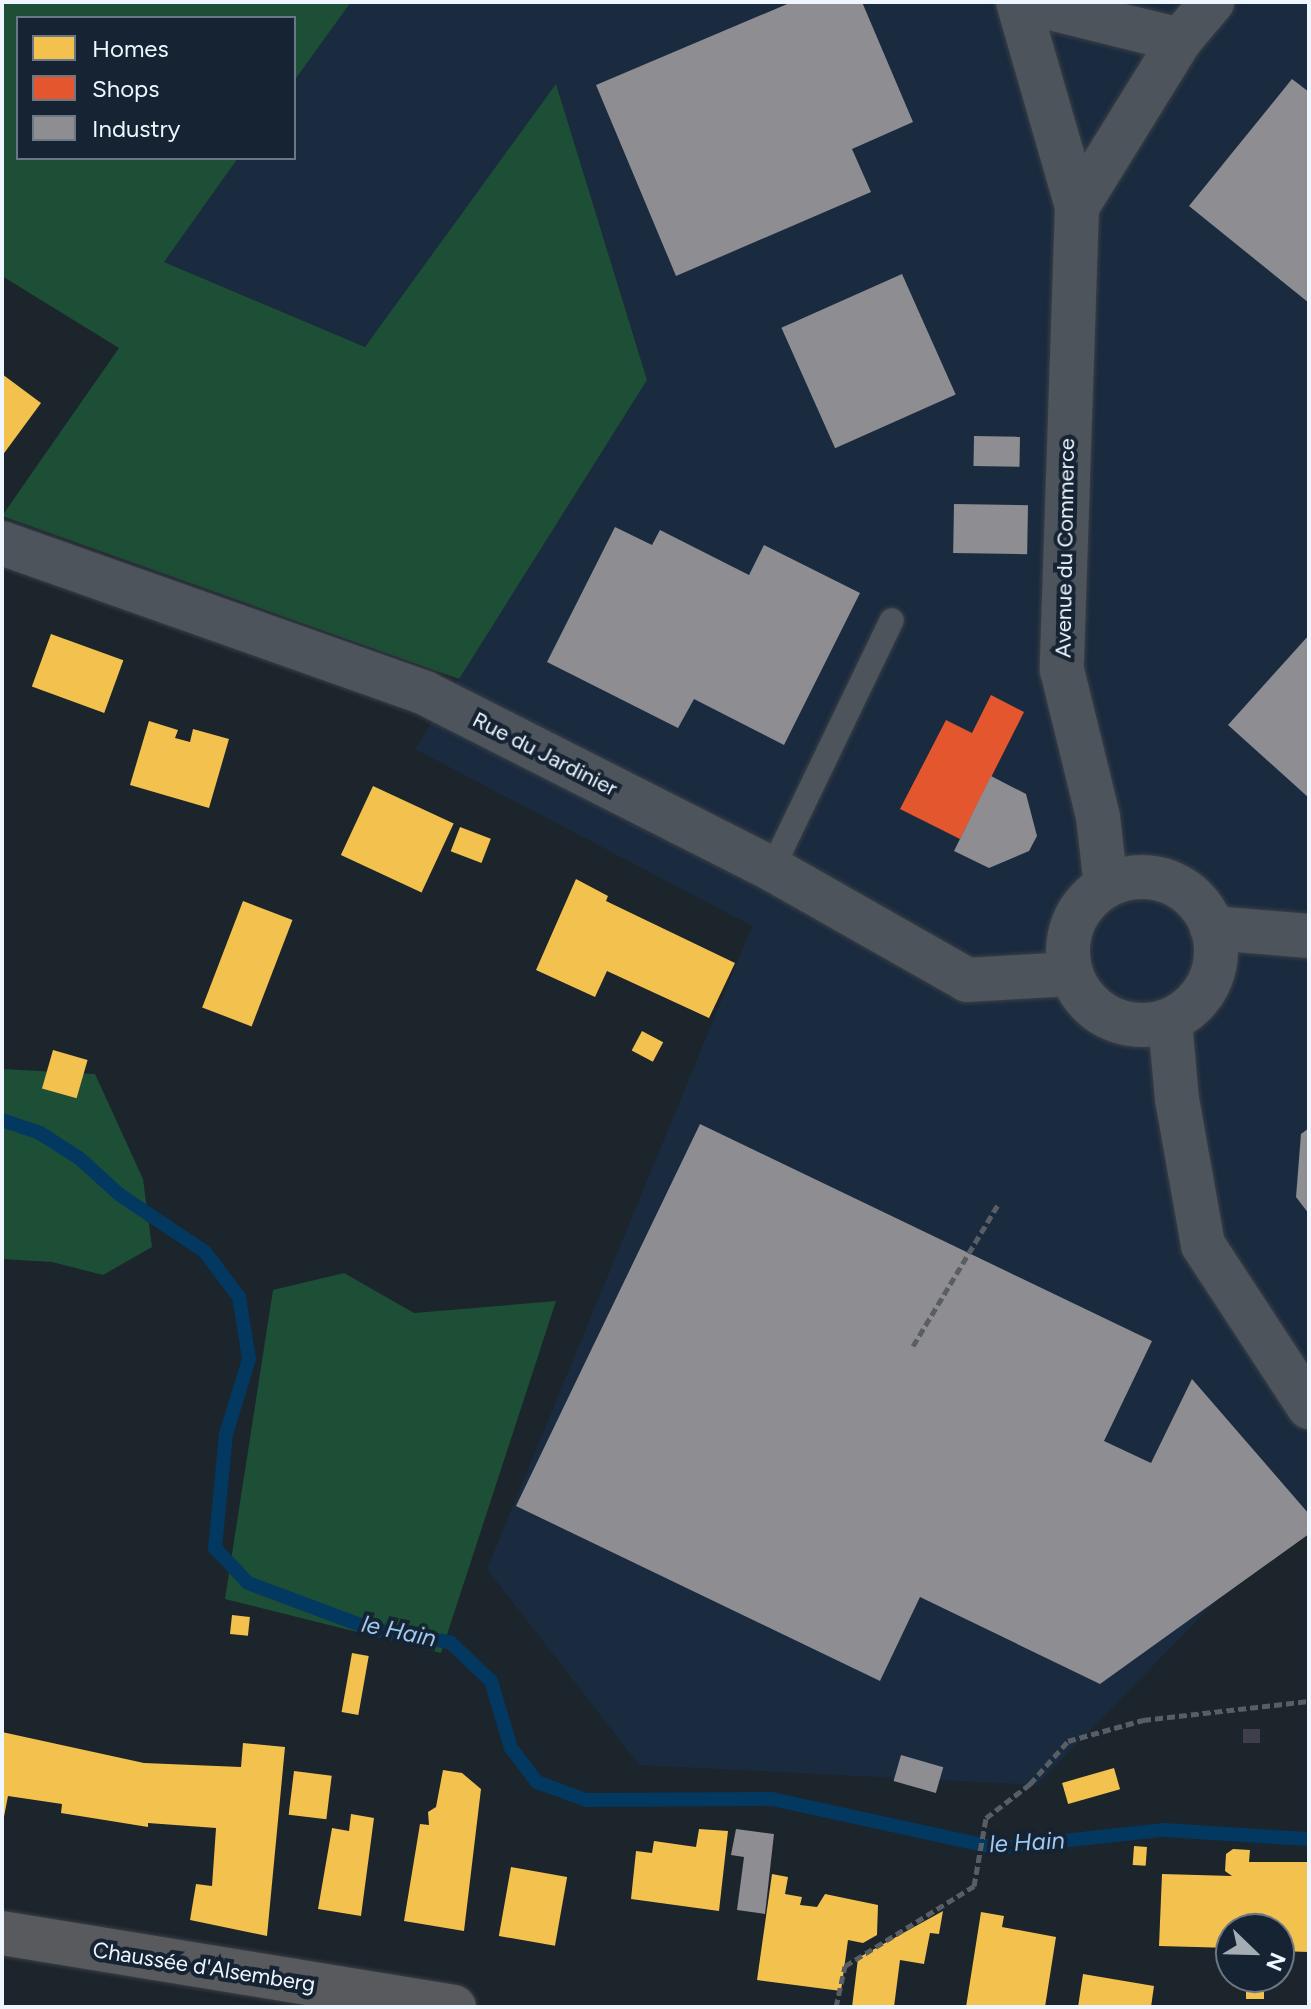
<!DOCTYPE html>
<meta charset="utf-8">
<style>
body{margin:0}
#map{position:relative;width:1311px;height:2009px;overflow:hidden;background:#1c242c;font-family:Figtree,sans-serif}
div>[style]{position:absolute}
.built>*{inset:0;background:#1a2b3f}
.green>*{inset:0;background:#1d4f36}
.homes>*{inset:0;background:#f2c14e;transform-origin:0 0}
.shops>*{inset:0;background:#e4572e}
.industry>*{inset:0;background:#8d8d92;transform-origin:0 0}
.stream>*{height:14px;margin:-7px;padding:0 7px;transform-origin:7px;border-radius:7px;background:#033860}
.building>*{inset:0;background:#413e4c;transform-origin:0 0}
.path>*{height:5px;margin-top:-2.5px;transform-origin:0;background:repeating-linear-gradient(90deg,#585e63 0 8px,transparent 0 12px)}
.roads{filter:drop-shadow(0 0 2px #3a3f46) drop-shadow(0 0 2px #3a3f46)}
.lane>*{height:24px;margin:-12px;padding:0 12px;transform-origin:12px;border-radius:12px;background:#4d545b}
.street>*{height:44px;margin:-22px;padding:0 22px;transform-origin:22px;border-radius:22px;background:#4d545b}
.street>.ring{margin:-22px;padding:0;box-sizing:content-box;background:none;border:44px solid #4d545b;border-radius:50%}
.secondary>*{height:44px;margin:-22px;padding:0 22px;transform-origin:22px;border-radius:22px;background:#585a5d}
span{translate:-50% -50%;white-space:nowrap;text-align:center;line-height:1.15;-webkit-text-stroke:8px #152333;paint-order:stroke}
.street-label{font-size:22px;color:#eef6ff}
.water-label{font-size:24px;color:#9fcaf3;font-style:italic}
.frame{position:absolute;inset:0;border:4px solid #eef6ff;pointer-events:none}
.legend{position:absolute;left:16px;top:16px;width:280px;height:144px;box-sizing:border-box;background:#152333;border:2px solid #6c7785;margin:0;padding:10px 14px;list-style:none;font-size:24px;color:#eef6ff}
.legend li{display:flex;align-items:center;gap:16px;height:40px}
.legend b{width:40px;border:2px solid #6c7785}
.north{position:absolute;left:1215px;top:1913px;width:80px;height:80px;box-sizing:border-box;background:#152333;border:2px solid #6c7785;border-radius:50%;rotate:113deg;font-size:22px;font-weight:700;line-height:32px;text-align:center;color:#eef6ff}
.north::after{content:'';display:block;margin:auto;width:28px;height:36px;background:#a4acb5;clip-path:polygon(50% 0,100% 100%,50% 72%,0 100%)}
</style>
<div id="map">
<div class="built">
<i style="clip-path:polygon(351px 2px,1309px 2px,1309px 1514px,1290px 1525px,1037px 1785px,639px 1765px,487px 1569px,752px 926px,415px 749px,647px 380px,556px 85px,366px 347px,164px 262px,238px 158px,294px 158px,294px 81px)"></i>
</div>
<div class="green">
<i style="clip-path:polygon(2px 2px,351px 2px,294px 81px,294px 18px,18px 18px,18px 158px,238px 158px,164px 262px,365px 347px,556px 84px,647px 380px,459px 679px,2px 516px,119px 348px,2px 276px)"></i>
<i style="clip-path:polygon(2px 1069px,95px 1074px,143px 1179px,152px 1247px,103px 1275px,52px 1262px,2px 1259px)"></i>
<i style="clip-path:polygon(344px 1273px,414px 1313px,556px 1301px,441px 1653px,225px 1599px,273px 1290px)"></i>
</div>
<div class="homes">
<i style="clip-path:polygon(2px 374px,41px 403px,2px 456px)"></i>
<i style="left:51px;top:634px;width:77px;height:56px;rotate:20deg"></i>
<i style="clip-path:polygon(149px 721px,178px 730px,175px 738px,190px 742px,193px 729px,229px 739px,209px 808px,130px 785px)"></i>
<i style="left:373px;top:786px;width:89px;height:76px;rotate:25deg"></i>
<i style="left:460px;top:827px;width:33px;height:26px;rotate:21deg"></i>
<i style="clip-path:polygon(576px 879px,608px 896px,606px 901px,735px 963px,709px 1018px,607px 971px,595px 997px,536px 970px)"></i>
<i style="left:243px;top:901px;width:53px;height:114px;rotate:21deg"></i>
<i style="left:642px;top:1031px;width:24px;height:22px;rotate:28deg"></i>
<i style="left:53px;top:1050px;width:36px;height:40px;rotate:16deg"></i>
<i style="left:232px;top:1615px;width:18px;height:19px;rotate:6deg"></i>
<i style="left:352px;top:1653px;width:17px;height:60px;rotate:10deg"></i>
<i style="clip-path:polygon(2px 1732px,144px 1763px,241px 1767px,243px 1743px,285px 1747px,267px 1936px,190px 1920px,196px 1884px,212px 1886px,216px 1828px,148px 1823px,148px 1827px,61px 1813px,62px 1804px,8px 1796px,2px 1827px)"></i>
<i style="left:1114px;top:1768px;width:22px;height:54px;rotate:74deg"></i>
<i style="clip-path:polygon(443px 1770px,462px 1773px,481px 1789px,464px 1931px,404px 1921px,420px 1824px,429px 1825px,428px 1812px,436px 1807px)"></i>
<i style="left:294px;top:1771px;width:38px;height:44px;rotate:7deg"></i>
<i style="clip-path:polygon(351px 1814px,374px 1818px,361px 1916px,318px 1909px,332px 1828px,349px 1831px)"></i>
<i style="clip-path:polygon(699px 1829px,728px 1831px,719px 1911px,631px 1899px,636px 1851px,652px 1853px,654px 1841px,696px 1847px)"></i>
<i style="left:1134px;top:1846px;width:13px;height:19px;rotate:4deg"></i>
<i style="clip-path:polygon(1233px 1849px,1250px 1850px,1249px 1862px,1309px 1862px,1309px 1952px,1279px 1951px,1279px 1929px,1231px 1929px,1231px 1948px,1159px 1946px,1162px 1874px,1232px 1876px,1225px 1871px,1226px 1854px)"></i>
<i style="left:511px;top:1867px;width:57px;height:70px;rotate:10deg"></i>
<i style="clip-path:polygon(772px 1874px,788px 1877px,785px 1894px,802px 1897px,800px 1905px,817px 1907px,825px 1894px,878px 1905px,877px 1935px,863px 1943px,848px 1940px,841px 1991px,757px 1980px)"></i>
<i style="clip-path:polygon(943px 1911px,939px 1934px,930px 1933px,924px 1964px,900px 1960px,894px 2007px,852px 2007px,858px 1958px)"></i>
<i style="clip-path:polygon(981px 1912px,1004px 1916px,1002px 1927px,1056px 1937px,1045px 2007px,966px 2007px)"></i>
<i style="clip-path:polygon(1083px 1974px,1154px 1986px,1151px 2007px,1078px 2007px)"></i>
<i style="left:1246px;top:1977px;width:18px;height:22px"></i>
</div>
<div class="shops">
<i style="clip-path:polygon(991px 695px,1024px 712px,960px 839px,900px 809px,946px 720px,972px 733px)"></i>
</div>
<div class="industry">
<i style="clip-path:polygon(792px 2px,862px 2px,913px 122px,852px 149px,871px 192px,676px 276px,596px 85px)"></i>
<i style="clip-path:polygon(1292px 79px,1309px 92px,1309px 303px,1189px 206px)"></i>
<i style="left:902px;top:274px;width:132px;height:132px;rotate:66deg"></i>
<i style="left:974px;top:436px;width:46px;height:30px;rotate:1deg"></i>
<i style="left:954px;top:504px;width:74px;height:49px;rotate:1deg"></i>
<i style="clip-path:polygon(615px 527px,652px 545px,660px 530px,749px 575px,764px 545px,860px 593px,784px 745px,694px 699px,678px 728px,547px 662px)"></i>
<i style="clip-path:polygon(1309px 635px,1309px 798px,1228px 725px)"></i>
<i style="clip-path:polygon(991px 776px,1026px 794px,1037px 836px,1029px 851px,989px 868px,954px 851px)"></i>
<i style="clip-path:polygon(700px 1124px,1152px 1341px,1104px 1441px,1151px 1463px,1192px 1379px,1309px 1514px,1309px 1534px,1100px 1684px,920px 1597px,880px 1681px,516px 1506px)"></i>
<i style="clip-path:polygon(1309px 1128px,1309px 1214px,1296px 1197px,1301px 1134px)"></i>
<i style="left:901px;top:1755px;width:44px;height:27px;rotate:16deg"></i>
<i style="clip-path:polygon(736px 1829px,774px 1834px,765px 1914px,737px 1910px,744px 1857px,731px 1855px)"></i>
</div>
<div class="stream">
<i style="left:2px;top:1120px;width:40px;rotate:18.9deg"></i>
<i style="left:40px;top:1133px;width:46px;rotate:32.7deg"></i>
<i style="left:79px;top:1158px;width:55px;rotate:42.1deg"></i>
<i style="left:120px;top:1195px;width:102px;rotate:33.8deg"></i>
<i style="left:205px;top:1252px;width:56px;rotate:52.9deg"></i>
<i style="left:239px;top:1297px;width:63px;rotate:80.8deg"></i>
<i style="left:249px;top:1359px;width:78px;rotate:107deg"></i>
<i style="left:226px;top:1434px;width:115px;rotate:95.5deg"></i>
<i style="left:215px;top:1548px;width:48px;rotate:46.7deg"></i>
<i style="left:248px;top:1583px;width:134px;rotate:20.5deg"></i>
<i style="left:374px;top:1630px;width:77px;rotate:9deg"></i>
<i style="left:450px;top:1642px;width:57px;rotate:43.6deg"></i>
<i style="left:491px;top:1681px;width:70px;rotate:73.4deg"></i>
<i style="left:511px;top:1748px;width:43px;rotate:52.6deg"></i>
<i style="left:537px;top:1782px;width:52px;rotate:20.2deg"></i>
<i style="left:586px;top:1800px;width:186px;rotate:-0.3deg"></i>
<i style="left:772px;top:1799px;width:230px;rotate:12.3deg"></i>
<i style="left:997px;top:1848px;width:168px;rotate:-6.2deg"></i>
<i style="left:1164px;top:1830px;width:145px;rotate:3.6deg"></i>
</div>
<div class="building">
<i style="left:1243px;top:1729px;width:17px;height:14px"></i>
</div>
<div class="path">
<i style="left:913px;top:1346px;width:167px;rotate:-59deg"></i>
<i style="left:836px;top:2007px;width:42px;rotate:-77.6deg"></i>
<i style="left:845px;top:1966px;width:152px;rotate:-31.8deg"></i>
<i style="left:974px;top:1886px;width:69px;rotate:-80deg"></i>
<i style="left:986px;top:1818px;width:56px;rotate:-37.7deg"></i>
<i style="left:1030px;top:1784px;width:57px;rotate:-48.5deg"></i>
<i style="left:1068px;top:1741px;width:78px;rotate:-15.6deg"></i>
<i style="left:1143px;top:1720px;width:167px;rotate:-6.5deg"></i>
</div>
<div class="roads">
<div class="lane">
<i style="left:772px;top:869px;width:276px;rotate:-64.3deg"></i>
</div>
<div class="street">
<i style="left:1018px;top:2px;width:213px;rotate:73.9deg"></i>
<i style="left:1077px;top:207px;width:196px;rotate:-58.3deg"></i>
<i style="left:1180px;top:40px;width:50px;rotate:-49.9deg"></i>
<i style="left:1026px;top:2px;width:159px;rotate:13.9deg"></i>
<i style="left:1077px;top:207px;width:463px;rotate:91.9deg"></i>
<i style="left:1062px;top:670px;width:151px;rotate:76.2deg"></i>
<i style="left:1098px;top:817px;width:69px;rotate:83.4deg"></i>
<i style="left:2px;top:543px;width:449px;rotate:19.5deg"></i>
<i style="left:425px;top:693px;width:389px;rotate:26.9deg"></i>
<i style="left:772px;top:869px;width:224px;rotate:29.6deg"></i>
<i style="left:967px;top:980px;width:103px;rotate:-3.3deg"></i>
<i class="ring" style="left:1068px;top:877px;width:104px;height:104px"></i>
<i style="left:1212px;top:928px;width:97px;rotate:4.7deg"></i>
<i style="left:1170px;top:1021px;width:78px;rotate:84.9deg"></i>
<i style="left:1177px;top:1099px;width:148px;rotate:79.9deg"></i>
<i style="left:1203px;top:1245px;width:194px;rotate:56.8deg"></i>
</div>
<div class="secondary">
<i style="left:2px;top:1933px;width:458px;rotate:9.3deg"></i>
</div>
</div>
<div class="street-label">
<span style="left:1065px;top:548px;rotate:-89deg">Avenue du Commerce</span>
<span style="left:545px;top:754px;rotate:27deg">Rue du Jardinier</span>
<span style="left:204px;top:1967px;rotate:9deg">Chaussée d'Alsemberg</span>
</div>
<div class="water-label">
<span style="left:399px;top:1631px;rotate:12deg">le Hain</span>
<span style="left:1027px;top:1842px;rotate:-3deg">le Hain</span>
</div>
<div class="frame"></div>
<ul class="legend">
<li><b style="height:22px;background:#f2c14e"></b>Homes</li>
<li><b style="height:22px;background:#e4572e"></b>Shops</li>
<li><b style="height:22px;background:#8d8d92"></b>Industry</li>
</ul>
<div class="north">N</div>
</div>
